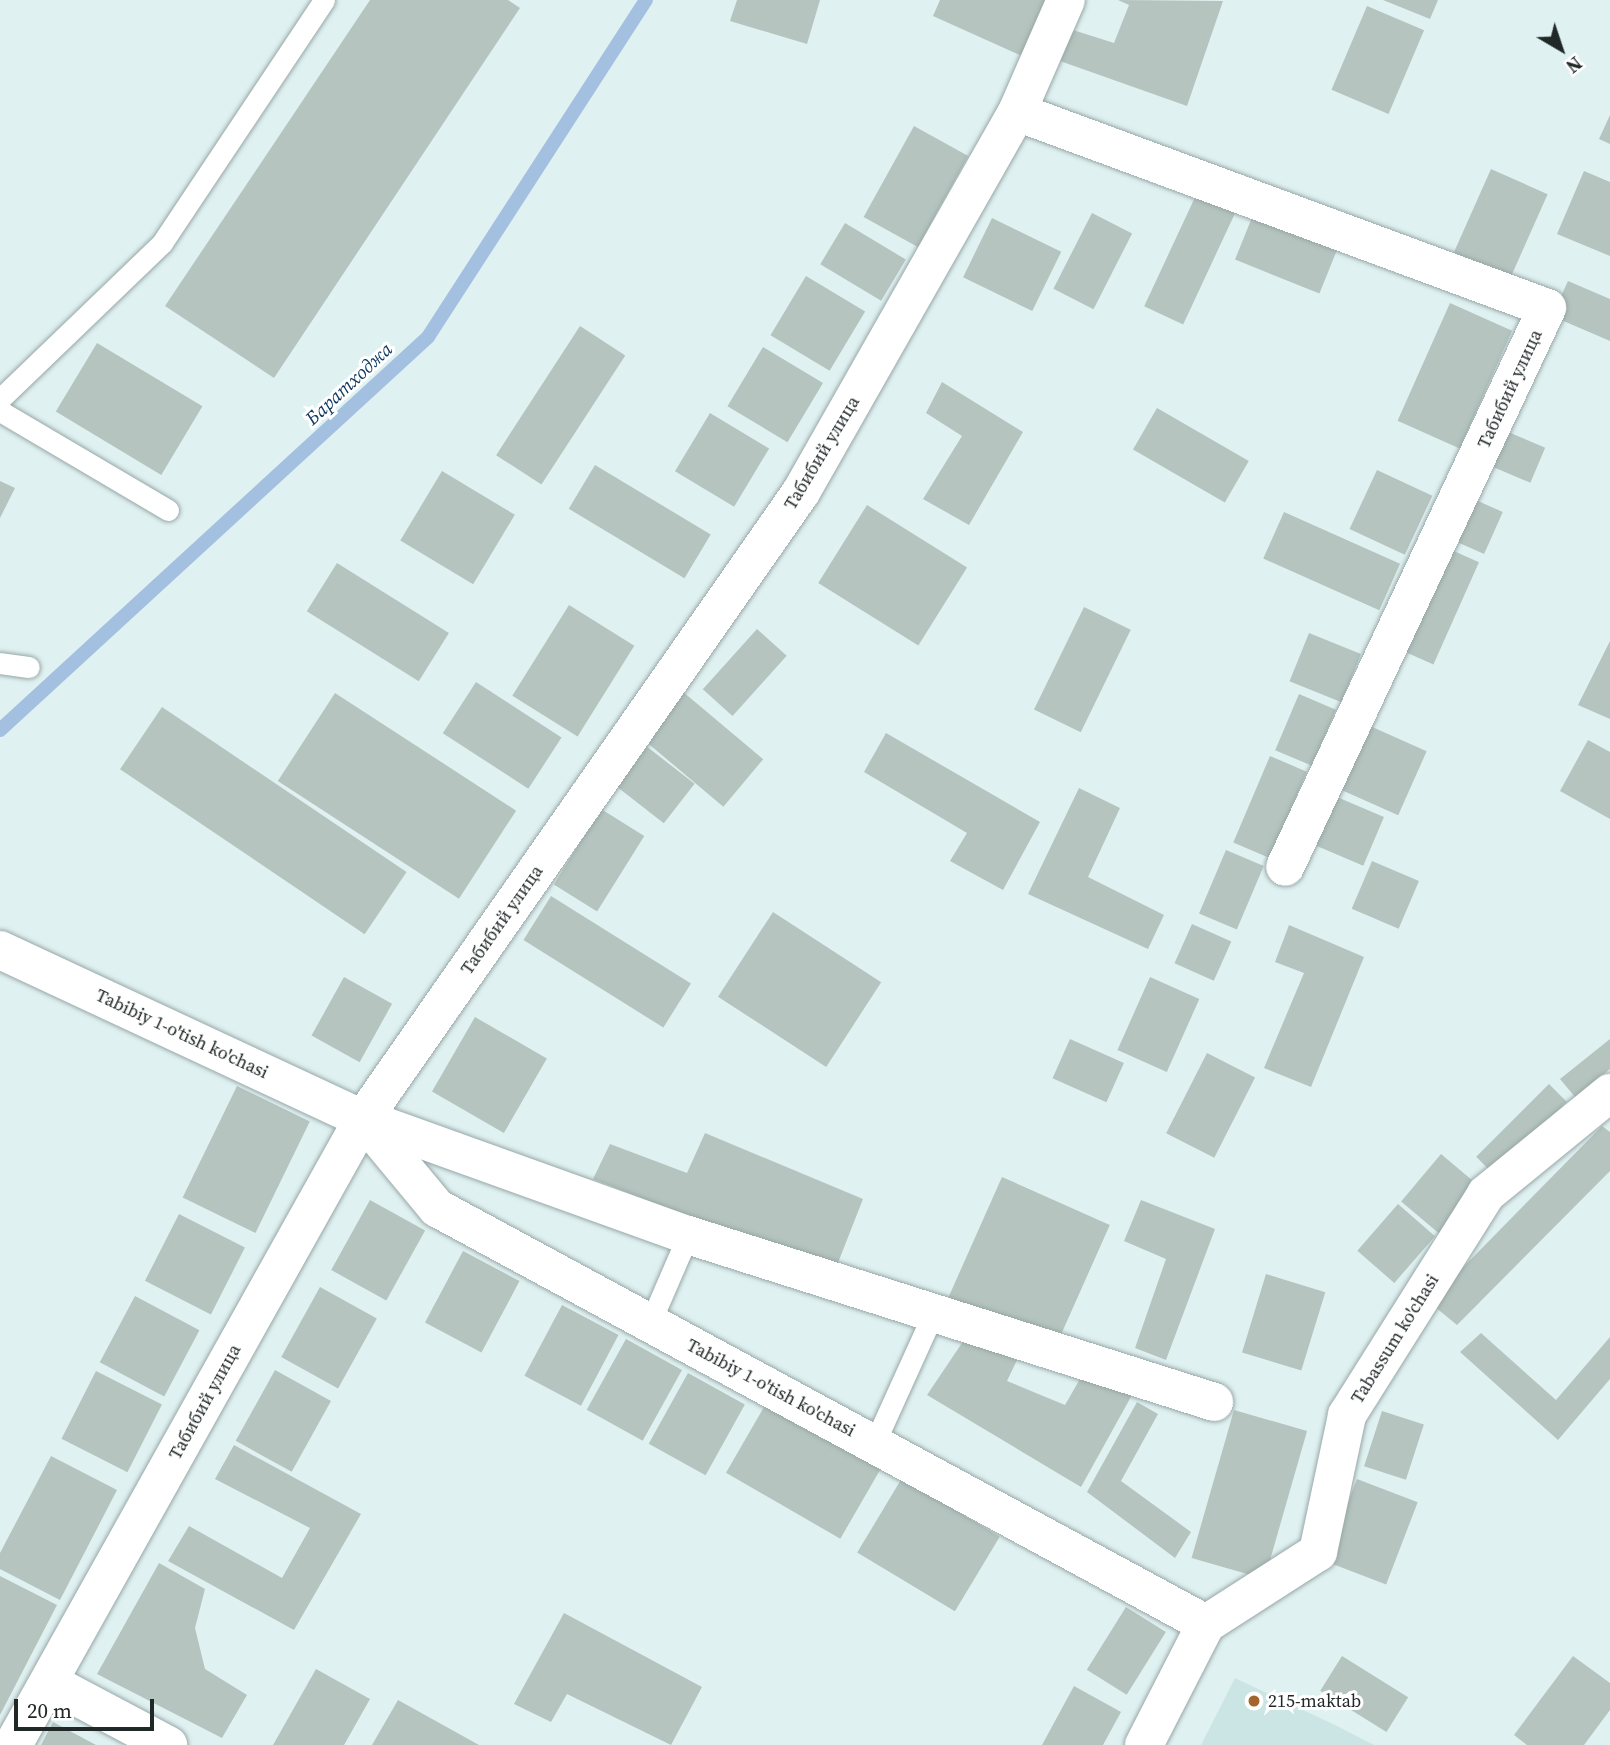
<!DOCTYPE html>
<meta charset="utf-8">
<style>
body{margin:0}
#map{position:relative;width:1610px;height:1745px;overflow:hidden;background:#e0f1f1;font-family:"Source Serif 4",serif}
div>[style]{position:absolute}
.built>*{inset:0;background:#cbe5e5}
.stream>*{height:14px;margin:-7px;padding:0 7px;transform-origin:7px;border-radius:7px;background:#a3c0e0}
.building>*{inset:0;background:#b5c4be;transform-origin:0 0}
.roads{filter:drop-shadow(0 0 2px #97a7a7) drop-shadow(0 0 2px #97a7a7)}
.lane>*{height:21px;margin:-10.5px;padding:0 10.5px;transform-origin:10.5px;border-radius:10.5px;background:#fff}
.street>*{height:38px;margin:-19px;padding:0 19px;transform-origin:19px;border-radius:19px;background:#fff}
.dots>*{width:19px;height:19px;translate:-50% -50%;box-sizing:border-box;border:4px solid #fff;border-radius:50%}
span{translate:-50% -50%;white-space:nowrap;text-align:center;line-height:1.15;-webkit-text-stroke:6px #fff;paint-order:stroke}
.street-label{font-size:18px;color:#212828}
.poi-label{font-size:18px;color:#212828}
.left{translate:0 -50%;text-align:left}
.water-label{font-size:19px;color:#0f3a63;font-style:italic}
.north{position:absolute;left:1526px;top:14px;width:70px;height:70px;-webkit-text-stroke:5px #fff;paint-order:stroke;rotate:141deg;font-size:19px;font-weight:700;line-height:28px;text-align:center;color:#212828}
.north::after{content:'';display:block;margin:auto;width:24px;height:32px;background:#212828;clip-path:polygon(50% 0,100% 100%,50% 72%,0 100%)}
.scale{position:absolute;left:14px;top:1699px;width:140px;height:32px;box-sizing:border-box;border:4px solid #212828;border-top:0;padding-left:9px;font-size:21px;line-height:24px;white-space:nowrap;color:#212828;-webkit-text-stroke:5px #fff;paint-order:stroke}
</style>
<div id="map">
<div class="built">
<i style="clip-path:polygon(1235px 1678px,1335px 1725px,1374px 1745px,1201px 1745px)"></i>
</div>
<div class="stream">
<i style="left:0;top:730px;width:581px;rotate:-42.56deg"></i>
<i style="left:428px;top:337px;width:401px;rotate:-57.1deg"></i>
</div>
<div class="building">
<i style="clip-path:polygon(370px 0,508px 0,520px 8px,274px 378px,165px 306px)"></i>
<i style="clip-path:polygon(737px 0,820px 0,807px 44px,730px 21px)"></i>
<i style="clip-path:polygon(940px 0,1047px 0,1022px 56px,933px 16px)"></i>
<i style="clip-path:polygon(1118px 0,1223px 1px,1187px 106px,1060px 61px,1073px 30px,1114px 43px,1129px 5px)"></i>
<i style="clip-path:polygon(1383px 0,1438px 0,1430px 19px)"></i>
<i style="left:1367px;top:6px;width:62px;height:91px;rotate:23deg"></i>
<i style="clip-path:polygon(1610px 115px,1610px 144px,1599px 139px)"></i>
<i style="left:914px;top:126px;width:62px;height:104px;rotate:29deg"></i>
<i style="left:1491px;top:169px;width:62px;height:98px;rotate:24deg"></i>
<i style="clip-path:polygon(1584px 171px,1610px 182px,1610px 256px,1557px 234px)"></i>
<i style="left:1197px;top:193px;width:43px;height:125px;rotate:25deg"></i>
<i style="left:1092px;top:213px;width:45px;height:85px;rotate:27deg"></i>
<i style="left:1253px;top:215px;width:91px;height:48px;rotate:22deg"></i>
<i style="left:992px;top:218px;width:77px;height:66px;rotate:26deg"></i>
<i style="left:845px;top:223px;width:71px;height:48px;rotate:31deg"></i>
<i style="left:806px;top:276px;width:69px;height:69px;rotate:31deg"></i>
<i style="clip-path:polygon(1568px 281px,1610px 299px,1610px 341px,1552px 316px)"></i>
<i style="left:1450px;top:303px;width:68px;height:129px;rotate:24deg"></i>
<i style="left:580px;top:326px;width:54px;height:154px;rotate:33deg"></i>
<i style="left:97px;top:343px;width:123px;height:80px;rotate:31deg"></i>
<i style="left:763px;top:347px;width:70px;height:69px;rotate:31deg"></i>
<i style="clip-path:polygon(942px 382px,1023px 432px,969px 525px,923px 499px,962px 436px,926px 413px)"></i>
<i style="left:1157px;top:408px;width:106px;height:48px;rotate:30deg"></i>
<i style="left:710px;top:413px;width:69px;height:68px;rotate:31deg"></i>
<i style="left:1501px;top:429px;width:48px;height:38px;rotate:23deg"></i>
<i style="left:595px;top:465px;width:135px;height:51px;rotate:31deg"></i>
<i style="left:1377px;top:470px;width:61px;height:65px;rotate:25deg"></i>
<i style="left:442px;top:471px;width:85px;height:81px;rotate:31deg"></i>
<i style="clip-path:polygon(0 481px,15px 488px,0 518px)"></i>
<i style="left:1469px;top:497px;width:37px;height:46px;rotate:24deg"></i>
<i style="left:867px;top:505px;width:118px;height:92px;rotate:32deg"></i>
<i style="left:1284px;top:512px;width:127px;height:51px;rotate:24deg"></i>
<i style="left:1447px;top:548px;width:35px;height:112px;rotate:24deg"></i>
<i style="left:337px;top:563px;width:132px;height:57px;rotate:32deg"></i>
<i style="left:569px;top:605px;width:77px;height:107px;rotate:32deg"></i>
<i style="left:1084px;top:607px;width:52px;height:114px;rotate:26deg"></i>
<i style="left:757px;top:629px;width:40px;height:81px;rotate:42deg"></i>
<i style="left:1309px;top:633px;width:56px;height:52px;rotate:22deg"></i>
<i style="clip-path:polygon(1610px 641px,1610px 719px,1578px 705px)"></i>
<i style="left:476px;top:682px;width:102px;height:61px;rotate:33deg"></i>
<i style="left:682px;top:691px;width:106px;height:62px;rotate:40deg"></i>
<i style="left:335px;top:693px;width:216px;height:105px;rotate:33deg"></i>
<i style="left:1299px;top:694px;width:40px;height:61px;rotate:23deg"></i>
<i style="left:162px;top:707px;width:295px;height:75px;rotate:34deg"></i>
<i style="left:1370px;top:726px;width:62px;height:70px;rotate:24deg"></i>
<i style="clip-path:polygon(886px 733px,1040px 822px,1003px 890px,950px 861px,967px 833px,864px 772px)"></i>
<i style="clip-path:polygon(1588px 740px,1610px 752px,1610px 819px,1560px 791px)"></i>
<i style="left:641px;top:742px;width:68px;height:50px;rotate:38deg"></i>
<i style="left:1270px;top:756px;width:40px;height:94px;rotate:23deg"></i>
<i style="clip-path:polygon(1079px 788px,1120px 808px,1088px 877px,1164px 915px,1148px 949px,1028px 894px)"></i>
<i style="left:1337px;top:797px;width:51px;height:53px;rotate:23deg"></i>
<i style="left:601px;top:809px;width:51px;height:89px;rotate:32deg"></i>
<i style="left:1226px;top:850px;width:41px;height:69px;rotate:23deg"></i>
<i style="left:1372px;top:861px;width:51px;height:52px;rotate:23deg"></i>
<i style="left:551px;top:896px;width:165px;height:52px;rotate:32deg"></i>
<i style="left:773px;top:912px;width:129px;height:101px;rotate:33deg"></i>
<i style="left:1192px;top:924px;width:43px;height:43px;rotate:24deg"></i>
<i style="clip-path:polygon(1289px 925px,1364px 957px,1311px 1087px,1264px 1068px,1304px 973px,1275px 962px)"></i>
<i style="left:344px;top:977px;width:55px;height:67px;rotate:29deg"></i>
<i style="left:1150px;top:977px;width:54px;height:80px;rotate:24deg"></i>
<i style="left:475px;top:1017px;width:83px;height:86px;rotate:30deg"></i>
<i style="left:1070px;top:1039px;width:59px;height:43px;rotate:24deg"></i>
<i style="clip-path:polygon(1610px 1039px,1610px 1069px,1575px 1097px,1560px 1079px)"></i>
<i style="left:1207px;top:1053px;width:54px;height:90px;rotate:27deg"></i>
<i style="left:1549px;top:1084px;width:25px;height:103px;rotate:45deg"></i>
<i style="left:237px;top:1086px;width:81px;height:124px;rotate:26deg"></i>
<i style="clip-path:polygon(1602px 1126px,1610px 1132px,1610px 1171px,1457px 1325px,1429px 1302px)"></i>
<i style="clip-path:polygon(705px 1133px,863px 1199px,834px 1273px,593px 1179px,610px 1144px,687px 1173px)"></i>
<i style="left:1441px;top:1154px;width:50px;height:62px;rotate:40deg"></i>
<i style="left:1002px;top:1177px;width:118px;height:133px;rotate:24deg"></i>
<i style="left:370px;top:1200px;width:63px;height:80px;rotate:29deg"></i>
<i style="clip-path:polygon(1141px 1200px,1215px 1229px,1166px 1360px,1135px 1348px,1166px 1259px,1124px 1241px)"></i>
<i style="left:1398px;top:1204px;width:49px;height:62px;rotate:41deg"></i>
<i style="left:179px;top:1214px;width:74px;height:75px;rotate:27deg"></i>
<i style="left:463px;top:1251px;width:64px;height:81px;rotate:28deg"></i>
<i style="left:1266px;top:1274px;width:62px;height:82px;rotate:17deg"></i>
<i style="left:320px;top:1287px;width:65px;height:80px;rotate:29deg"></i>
<i style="left:135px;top:1296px;width:73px;height:75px;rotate:28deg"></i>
<i style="left:562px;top:1305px;width:64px;height:80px;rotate:28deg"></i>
<i style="clip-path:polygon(1481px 1333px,1556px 1400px,1610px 1337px,1610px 1379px,1558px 1440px,1460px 1352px)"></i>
<i style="left:626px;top:1339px;width:64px;height:81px;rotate:29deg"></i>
<i style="clip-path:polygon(964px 1340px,1017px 1360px,1007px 1381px,1065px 1405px,1084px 1372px,1132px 1395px,1081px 1487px,927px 1395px)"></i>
<i style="left:275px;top:1370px;width:64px;height:81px;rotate:29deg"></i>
<i style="left:96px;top:1371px;width:74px;height:76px;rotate:27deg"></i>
<i style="left:688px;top:1373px;width:65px;height:81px;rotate:29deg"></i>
<i style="left:768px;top:1400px;width:132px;height:84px;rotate:30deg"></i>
<i style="clip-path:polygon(1137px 1402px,1158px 1414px,1121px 1481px,1191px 1532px,1175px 1558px,1087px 1492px)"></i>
<i style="left:1234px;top:1410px;width:76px;height:154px;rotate:16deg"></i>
<i style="left:1382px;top:1411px;width:44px;height:58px;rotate:18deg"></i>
<i style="clip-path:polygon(234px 1445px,361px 1514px,294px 1630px,168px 1561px,189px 1526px,282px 1578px,310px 1528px,215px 1479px)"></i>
<i style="clip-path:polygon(51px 1456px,117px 1490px,60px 1600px,0 1569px,0 1553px)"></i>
<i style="left:902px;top:1478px;width:114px;height:87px;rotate:31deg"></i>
<i style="left:1357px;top:1479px;width:65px;height:88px;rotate:21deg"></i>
<i style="clip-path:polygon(159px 1563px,205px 1589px,195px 1628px,205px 1669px,247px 1695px,222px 1738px,97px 1674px)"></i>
<i style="clip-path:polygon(0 1576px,57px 1605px,0 1715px)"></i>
<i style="left:1126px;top:1607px;width:47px;height:74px;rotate:32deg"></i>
<i style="clip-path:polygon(564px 1613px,702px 1687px,671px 1745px,567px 1694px,551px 1722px,514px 1704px)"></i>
<i style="left:1342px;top:1656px;width:78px;height:41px;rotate:32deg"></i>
<i style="clip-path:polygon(1573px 1656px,1610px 1683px,1610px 1710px,1584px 1745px,1527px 1745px,1514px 1735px)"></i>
<i style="clip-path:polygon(316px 1669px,370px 1699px,344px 1745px,273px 1745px)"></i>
<i style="clip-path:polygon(1074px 1686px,1121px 1712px,1103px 1745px,1042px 1745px)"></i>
<i style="clip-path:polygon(398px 1700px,479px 1745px,372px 1745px)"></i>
<i style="clip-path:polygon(53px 1722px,96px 1745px,41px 1745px)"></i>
</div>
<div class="roads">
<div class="lane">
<i style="left:0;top:399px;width:225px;rotate:-43.9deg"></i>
<i style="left:162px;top:243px;width:292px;rotate:-56.3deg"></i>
<i style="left:0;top:411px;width:195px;rotate:30.5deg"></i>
<i style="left:0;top:663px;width:29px;rotate:8deg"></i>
<i style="left:650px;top:1323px;width:96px;rotate:-66.6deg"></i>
<i style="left:874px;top:1444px;width:145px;rotate:-65.6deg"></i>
</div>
<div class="street">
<i style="left:1017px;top:112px;width:565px;rotate:20.29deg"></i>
<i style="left:1547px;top:308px;width:617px;rotate:115.11deg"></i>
<i style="left:0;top:950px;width:400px;rotate:25deg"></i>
<i style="left:363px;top:1119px;width:116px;rotate:50.3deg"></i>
<i style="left:437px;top:1208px;width:874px;rotate:28.41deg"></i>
<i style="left:365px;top:1119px;width:343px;rotate:19.8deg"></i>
<i style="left:688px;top:1235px;width:552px;rotate:17.61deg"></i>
<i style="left:49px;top:1682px;width:135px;rotate:27.9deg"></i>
<i style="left:13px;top:1745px;width:717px;rotate:-60.79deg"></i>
<i style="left:363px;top:1119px;width:765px;rotate:-55.06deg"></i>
<i style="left:801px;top:492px;width:437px;rotate:-60.4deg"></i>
<i style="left:1017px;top:112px;width:122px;rotate:-66.4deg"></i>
<i style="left:1144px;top:1745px;width:136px;rotate:-62.9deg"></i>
<i style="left:1206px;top:1624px;width:133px;rotate:-32.7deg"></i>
<i style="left:1318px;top:1552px;width:140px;rotate:-78deg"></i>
<i style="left:1347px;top:1415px;width:261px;rotate:-57.8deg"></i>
<i style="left:1486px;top:1194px;width:160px;rotate:-39.2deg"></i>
</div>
</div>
<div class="dots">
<i style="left:1254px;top:1701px;background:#a3652b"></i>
</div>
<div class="street-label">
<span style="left:1510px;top:389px;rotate:-65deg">Табибий улица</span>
<span style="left:822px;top:453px;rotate:-59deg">Табибий улица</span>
<span style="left:502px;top:920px;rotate:-55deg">Табибий улица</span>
<span style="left:182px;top:1034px;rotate:25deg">Tabibiy 1-o'tish ko'chasi</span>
<span style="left:1395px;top:1339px;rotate:-58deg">Tabassum ko'chasi</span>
<span style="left:771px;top:1388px;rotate:28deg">Tabibiy 1-o'tish ko'chasi</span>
<span style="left:205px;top:1402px;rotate:-61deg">Табибий улица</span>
</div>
<div class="poi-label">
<span class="left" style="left:1268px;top:1701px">215-maktab</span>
</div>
<div class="water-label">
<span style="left:349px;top:384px;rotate:-43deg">Баратходжа</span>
</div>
<div class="north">N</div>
<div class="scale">20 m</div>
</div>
